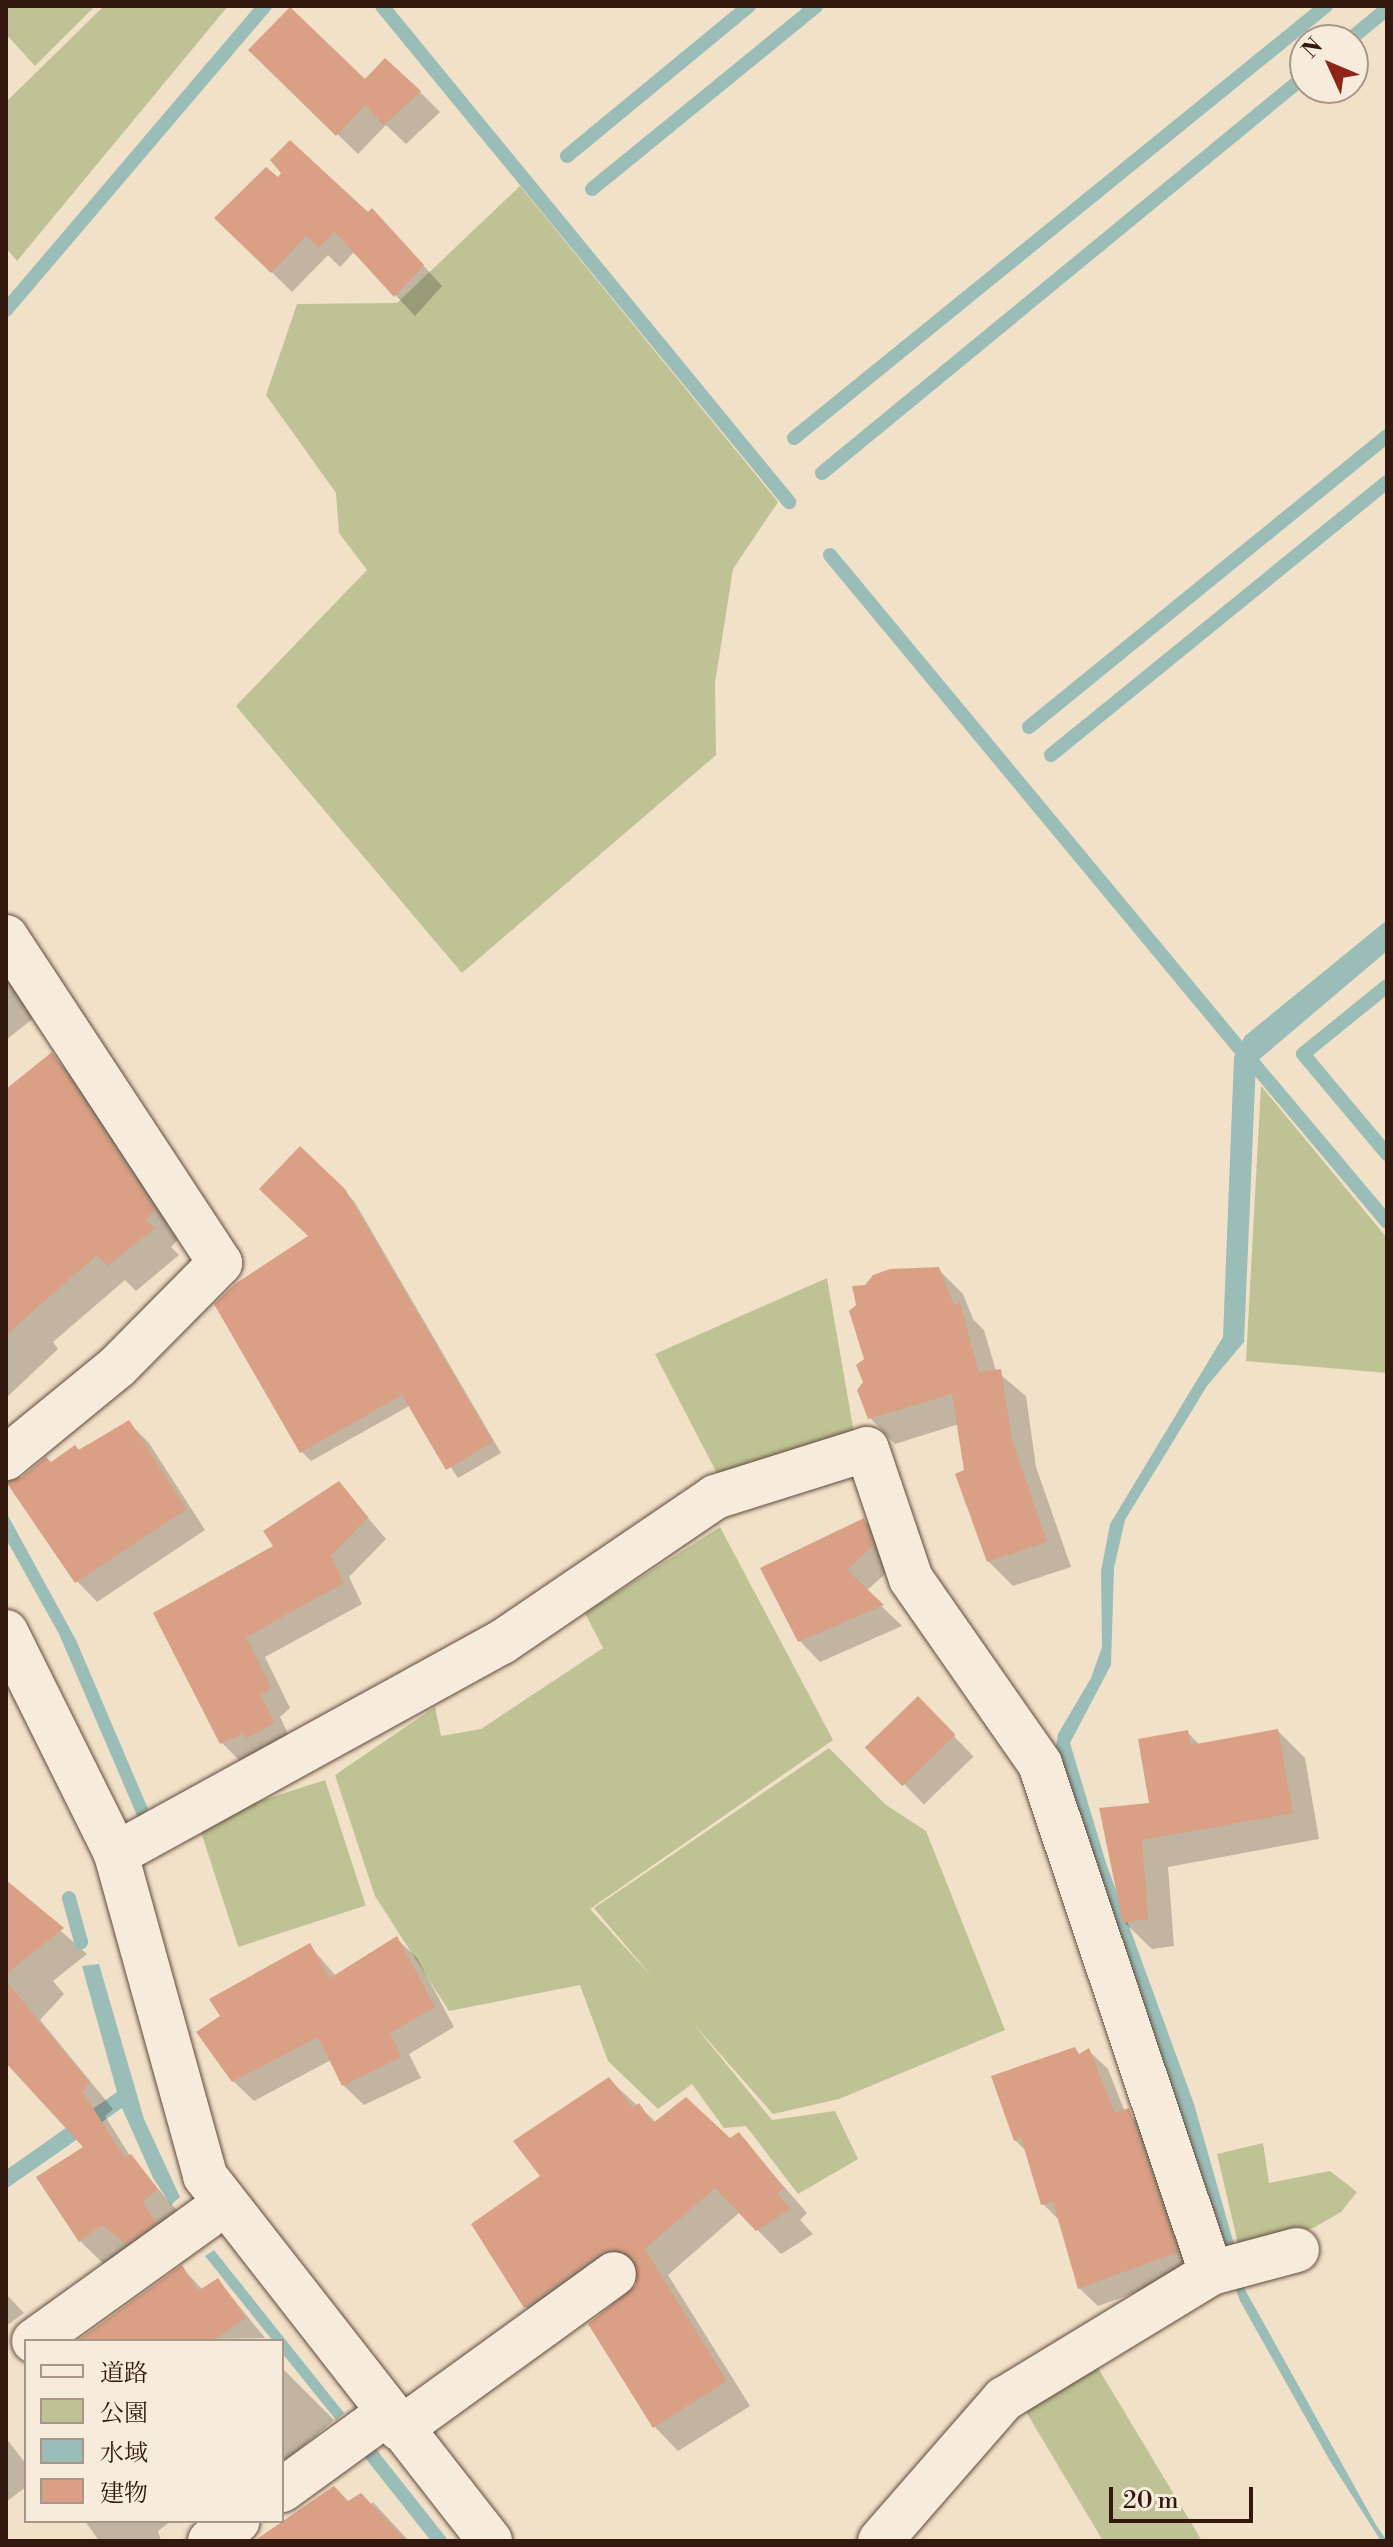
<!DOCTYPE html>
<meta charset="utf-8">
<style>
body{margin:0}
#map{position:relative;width:1393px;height:2547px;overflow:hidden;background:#f2e1c9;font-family:"Libre Bodoni","Noto Serif JP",serif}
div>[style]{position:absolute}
.green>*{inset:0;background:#bec294;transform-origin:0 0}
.water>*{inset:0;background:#9bbdb8}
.shadow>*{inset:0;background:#0003;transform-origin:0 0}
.stream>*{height:14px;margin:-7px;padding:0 7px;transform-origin:7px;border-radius:7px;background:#9bbdb8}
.building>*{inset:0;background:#daa085;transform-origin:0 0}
.roads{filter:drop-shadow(0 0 2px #624a3c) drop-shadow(0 0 2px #624a3c)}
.minor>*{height:44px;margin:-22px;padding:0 22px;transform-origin:22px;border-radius:22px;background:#f7ecdc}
span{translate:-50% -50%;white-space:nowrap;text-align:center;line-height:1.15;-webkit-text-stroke:7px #f7ecdc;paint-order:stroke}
.frame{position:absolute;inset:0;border:8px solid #32180d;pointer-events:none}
.legend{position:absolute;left:24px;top:2339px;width:260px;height:184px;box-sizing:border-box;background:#f7ecdc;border:2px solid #a89789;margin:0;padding:10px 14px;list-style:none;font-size:24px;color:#32180d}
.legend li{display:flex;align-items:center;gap:16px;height:40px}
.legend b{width:40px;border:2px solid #a89789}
.north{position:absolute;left:1289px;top:24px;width:80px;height:80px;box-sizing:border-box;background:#f7ecdc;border:2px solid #a89789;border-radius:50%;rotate:314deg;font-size:22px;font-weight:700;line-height:32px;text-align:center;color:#32180d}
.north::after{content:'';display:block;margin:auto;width:28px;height:36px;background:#8f2418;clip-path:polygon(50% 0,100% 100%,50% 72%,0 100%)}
.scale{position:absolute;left:1109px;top:2487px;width:144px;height:36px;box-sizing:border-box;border:4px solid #32180d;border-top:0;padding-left:10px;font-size:24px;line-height:28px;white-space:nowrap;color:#32180d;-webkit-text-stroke:6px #f7ecdc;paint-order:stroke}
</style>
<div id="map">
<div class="green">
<i style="clip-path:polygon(6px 6px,95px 6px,35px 66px,6px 34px)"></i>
<i style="clip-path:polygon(104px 6px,228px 6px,17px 261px,6px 248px,6px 102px)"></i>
<i style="clip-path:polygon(520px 186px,778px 502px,733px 569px,715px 683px,716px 755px,462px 973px,236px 706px,367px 570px,339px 533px,336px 493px,266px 395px,297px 304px,397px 303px)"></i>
<i style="clip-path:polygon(1261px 1086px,1387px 1238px,1387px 1373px,1246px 1361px)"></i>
<i style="clip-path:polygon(827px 1278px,854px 1433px,720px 1479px,655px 1354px)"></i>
<i style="clip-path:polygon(720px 1527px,833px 1740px,590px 1909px,653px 1978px,594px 1908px,829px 1748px,886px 1805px,926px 1831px,1005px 2030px,839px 2099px,773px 2114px,691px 2021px,772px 2120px,835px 2111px,858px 2159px,798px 2194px,746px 2126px,724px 2128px,692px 2084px,658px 2109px,608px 2061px,580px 1985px,449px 2011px,375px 1896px,335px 1775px,435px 1707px,441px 1736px,481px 1729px,603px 1648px,585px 1613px)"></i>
<i style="left:325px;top:1780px;width:132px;height:134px;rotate:72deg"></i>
<i style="clip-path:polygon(1263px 2143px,1269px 2183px,1330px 2171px,1357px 2192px,1341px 2212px,1315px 2227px,1240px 2252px,1217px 2154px)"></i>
<i style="clip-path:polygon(1098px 2368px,1202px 2541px,1103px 2541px,1025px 2410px)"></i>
</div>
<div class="water">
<i style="clip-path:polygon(1387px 920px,1387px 951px,1256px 1062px,1244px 1342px,1207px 1386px,1125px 1520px,1114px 1568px,1111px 1665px,1070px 1743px,1106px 1863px,1194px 2104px,1237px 2255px,1229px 2255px,1089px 1848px,1056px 1746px,1058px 1734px,1091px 1678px,1102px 1647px,1101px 1571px,1110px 1524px,1223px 1337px,1234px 1057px,1245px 1036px)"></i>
<i style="clip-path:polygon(6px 1512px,76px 1640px,148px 1809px,139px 1820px,59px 1634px,6px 1539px)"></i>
<i style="clip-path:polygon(99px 1964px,144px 2119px,180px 2197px,171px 2205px,153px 2178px,122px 2108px,6px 2189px,6px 2170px,117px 2092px,82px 1966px)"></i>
<i style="clip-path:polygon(214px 2250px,344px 2413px,336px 2420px,282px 2353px,282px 2341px,273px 2341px,205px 2256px)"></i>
<i style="clip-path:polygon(1243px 2286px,1376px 2525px,1387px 2541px,1381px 2541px,1330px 2461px,1240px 2301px,1236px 2290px)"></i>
</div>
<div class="shadow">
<i style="clip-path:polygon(271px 70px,420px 92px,440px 112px,406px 144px,386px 125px,358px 154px)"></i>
<i style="clip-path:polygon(278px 179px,392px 231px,442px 286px,415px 316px,355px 251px,340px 267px,328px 255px,292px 292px,217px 218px)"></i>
<i style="clip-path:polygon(6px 968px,35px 1017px,6px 1040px)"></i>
<i style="clip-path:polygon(52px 1055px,77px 1081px,180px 1237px,171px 1247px,179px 1255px,136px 1291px,125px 1280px,53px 1342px,58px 1349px,6px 1398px,6px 1093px)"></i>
<i style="clip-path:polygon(300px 1149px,354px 1201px,501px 1453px,458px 1478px,411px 1405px,311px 1461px,301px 1451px,311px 1237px)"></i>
<i style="clip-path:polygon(938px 1269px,963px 1294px,973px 1319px,984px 1330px,996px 1371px,1026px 1396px,1036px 1467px,1071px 1567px,1013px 1586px,988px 1561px,959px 1424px,895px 1444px,870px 1418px)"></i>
<i style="clip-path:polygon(129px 1423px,149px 1443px,205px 1530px,97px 1602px,77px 1581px,51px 1464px)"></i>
<i style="clip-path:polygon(339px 1484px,386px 1539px,349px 1577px,362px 1604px,265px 1657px,290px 1708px,280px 1717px,293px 1744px,242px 1763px,222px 1743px,156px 1613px,276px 1547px)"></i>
<i style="clip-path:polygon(864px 1520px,884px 1540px,893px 1567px,866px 1591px,902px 1626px,820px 1662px,800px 1641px)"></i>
<i style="left:918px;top:1699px;width:80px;height:69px;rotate:46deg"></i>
<i style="clip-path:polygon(1278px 1731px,1305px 1758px,1319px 1839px,1168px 1867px,1174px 1946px,1152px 1949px,1124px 1922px,1102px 1809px,1151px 1805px,1187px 1732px,1200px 1745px)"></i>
<i style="clip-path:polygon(6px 1883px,87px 1954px,53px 1981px,64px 1994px,40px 2020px,113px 2109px,105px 2116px,132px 2159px,181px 2215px,105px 2265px,80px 2241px,86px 2148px,6px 2059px)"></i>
<i style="clip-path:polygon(396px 1938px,417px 1958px,454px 2027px,409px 2054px,421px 2078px,364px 2105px,343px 2085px,331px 2060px,254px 2101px,233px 2081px,223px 2016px,310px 1946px,336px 1976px)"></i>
<i style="clip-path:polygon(1089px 2051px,1108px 2069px,1125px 2112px,1148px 2129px,1195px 2271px,1098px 2306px,1079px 2288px,1061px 2222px,1043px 2204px,1027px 2152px,1015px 2140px)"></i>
<i style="clip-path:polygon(609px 2080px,657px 2123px,730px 2141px,738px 2134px,807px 2213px,800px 2220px,813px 2234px,781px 2254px,740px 2212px,668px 2275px,750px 2406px,678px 2451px,654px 2426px,637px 2273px,550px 2331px,526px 2307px,474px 2225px,542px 2176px)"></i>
<i style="clip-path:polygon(182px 2268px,203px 2290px,218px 2280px,265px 2338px,80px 2341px)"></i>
<i style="clip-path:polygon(6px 2294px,24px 2313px,6px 2326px)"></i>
<i style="clip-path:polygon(282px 2368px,334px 2420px,282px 2464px)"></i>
<i style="clip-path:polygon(6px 2438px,26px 2464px,26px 2487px,6px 2502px)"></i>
<i style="clip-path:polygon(373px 2502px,409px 2541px,257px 2541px,370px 2505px)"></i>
<i style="clip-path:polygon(85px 2521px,171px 2521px,158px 2531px,161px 2541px,99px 2541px)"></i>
</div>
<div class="stream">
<i style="left:382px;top:6px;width:642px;rotate:50.63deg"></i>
<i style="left:1349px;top:40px;width:49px;rotate:-39.2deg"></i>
<i style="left:567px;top:156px;width:236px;rotate:-39.5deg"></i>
<i style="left:592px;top:189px;width:289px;rotate:-39.2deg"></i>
<i style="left:6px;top:310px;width:399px;rotate:-49.6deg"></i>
<i style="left:794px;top:438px;width:685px;rotate:-39.08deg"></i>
<i style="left:822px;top:473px;width:625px;rotate:-39.42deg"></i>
<i style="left:830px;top:555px;width:656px;rotate:50.32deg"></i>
<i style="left:1029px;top:727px;width:461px;rotate:-39.1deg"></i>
<i style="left:1051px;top:755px;width:433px;rotate:-39.1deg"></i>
<i style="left:1387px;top:986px;width:108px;rotate:141deg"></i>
<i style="left:1303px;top:1054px;width:131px;rotate:50deg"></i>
<i style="left:1249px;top:1058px;width:214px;rotate:49.9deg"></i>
<i style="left:69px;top:1898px;width:46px;rotate:74.7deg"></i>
<i style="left:371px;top:2454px;width:111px;rotate:51.6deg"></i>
</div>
<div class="building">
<i style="clip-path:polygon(290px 7px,365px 79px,385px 58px,421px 91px,384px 125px,365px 105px,336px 136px,248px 50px)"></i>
<i style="clip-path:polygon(290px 140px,368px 212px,372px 208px,424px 265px,394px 297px,334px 231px,319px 248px,306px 236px,271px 273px,214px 218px,266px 167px,278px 177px,281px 173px,270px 160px)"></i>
<i style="clip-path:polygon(52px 1052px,155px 1210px,146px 1220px,155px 1228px,108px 1266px,97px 1255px,6px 1335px,6px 1089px)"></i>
<i style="clip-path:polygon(300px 1146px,345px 1189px,493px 1442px,446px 1470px,402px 1395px,300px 1453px,214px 1304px,235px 1284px,308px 1236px,259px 1189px)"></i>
<i style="clip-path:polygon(939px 1267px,954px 1305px,960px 1303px,979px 1372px,1001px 1369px,1012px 1440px,1047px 1542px,987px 1562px,955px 1474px,964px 1470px,952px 1394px,868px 1419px,857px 1390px,863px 1382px,856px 1365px,864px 1359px,849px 1311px,856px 1305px,852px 1286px,865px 1285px,873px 1275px,890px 1269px)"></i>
<i style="clip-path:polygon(129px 1420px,187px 1509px,75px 1583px,6px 1482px,22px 1477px,46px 1457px,51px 1462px,75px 1445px,79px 1450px)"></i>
<i style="clip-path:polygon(339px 1481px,368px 1517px,331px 1556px,344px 1583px,246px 1637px,271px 1687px,261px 1696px,275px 1723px,247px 1738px,242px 1734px,220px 1744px,153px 1613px,273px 1546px,263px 1531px)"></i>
<i style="clip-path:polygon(864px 1518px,873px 1546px,847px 1570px,884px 1605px,798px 1642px,760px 1568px)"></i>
<i style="left:918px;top:1696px;width:54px;height:74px;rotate:46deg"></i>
<i style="clip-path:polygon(1278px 1729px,1293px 1813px,1142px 1840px,1148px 1919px,1123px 1923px,1099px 1808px,1149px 1803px,1138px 1739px,1188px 1730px,1191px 1745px)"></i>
<i style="clip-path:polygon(6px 1880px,64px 1928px,6px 1974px)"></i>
<i style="clip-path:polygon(397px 1936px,435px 2007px,390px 2033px,402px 2057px,342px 2086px,318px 2037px,232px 2082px,196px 2032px,220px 2016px,209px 1999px,310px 1943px,330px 1978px)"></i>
<i style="clip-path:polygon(6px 1981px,90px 2083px,82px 2091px,125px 2158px,131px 2154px,158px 2189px,143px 2202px,156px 2223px,126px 2244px,102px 2225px,79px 2242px,36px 2177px,83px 2147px,6px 2063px)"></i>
<i style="clip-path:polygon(1075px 2047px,1079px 2054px,1089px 2048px,1115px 2113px,1129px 2108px,1178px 2252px,1078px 2289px,1053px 2202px,1041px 2205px,1021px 2138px,1014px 2141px,991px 2076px)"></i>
<i style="clip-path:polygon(609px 2077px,633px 2108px,639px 2103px,653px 2123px,686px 2097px,730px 2138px,739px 2132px,784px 2188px,777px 2194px,791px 2209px,756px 2231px,715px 2188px,645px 2249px,727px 2381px,653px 2428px,588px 2324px,636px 2285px,634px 2259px,612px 2249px,600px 2253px,524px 2308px,471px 2224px,540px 2176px,513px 2141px)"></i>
<i style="clip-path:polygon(182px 2265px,198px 2291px,218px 2278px,246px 2318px,212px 2341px,77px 2341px)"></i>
<i style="clip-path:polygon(334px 2486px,348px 2501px,361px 2493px,406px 2541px,254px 2541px)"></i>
</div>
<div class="roads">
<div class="minor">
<i style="left:6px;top:937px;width:390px;rotate:56.7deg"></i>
<i style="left:220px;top:1263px;width:146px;rotate:134.7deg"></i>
<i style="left:117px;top:1367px;width:144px;rotate:140.7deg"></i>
<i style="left:6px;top:1632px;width:248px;rotate:63.6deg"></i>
<i style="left:116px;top:1854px;width:334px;rotate:74.5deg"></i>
<i style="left:205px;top:2176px;width:463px;rotate:52deg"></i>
<i style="left:116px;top:1854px;width:440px;rotate:-28.8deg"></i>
<i style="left:502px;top:1642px;width:258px;rotate:-34.2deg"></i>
<i style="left:715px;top:1497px;width:159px;rotate:-17.5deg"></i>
<i style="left:867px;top:1449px;width:137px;rotate:71.3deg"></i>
<i style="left:911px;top:1579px;width:226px;rotate:55.1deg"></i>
<i style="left:1040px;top:1764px;width:537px;rotate:71.43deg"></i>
<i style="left:34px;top:2341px;width:236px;rotate:-35.7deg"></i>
<i style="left:400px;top:2429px;width:264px;rotate:-35.9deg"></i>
<i style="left:282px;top:2490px;width:131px;rotate:-36deg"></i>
<i style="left:210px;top:2541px;width:34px;rotate:-36deg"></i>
<i style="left:880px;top:2541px;width:189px;rotate:-48.9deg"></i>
<i style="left:1004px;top:2399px;width:242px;rotate:-31.3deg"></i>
<i style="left:1211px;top:2273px;width:89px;rotate:-15deg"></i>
</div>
</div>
<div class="frame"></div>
<ul class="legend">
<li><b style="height:10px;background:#f7ecdc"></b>道路</li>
<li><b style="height:22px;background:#bec294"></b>公園</li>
<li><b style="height:22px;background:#9bbdb8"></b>水域</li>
<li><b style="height:22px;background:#daa085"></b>建物</li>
</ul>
<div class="north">N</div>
<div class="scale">20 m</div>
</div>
